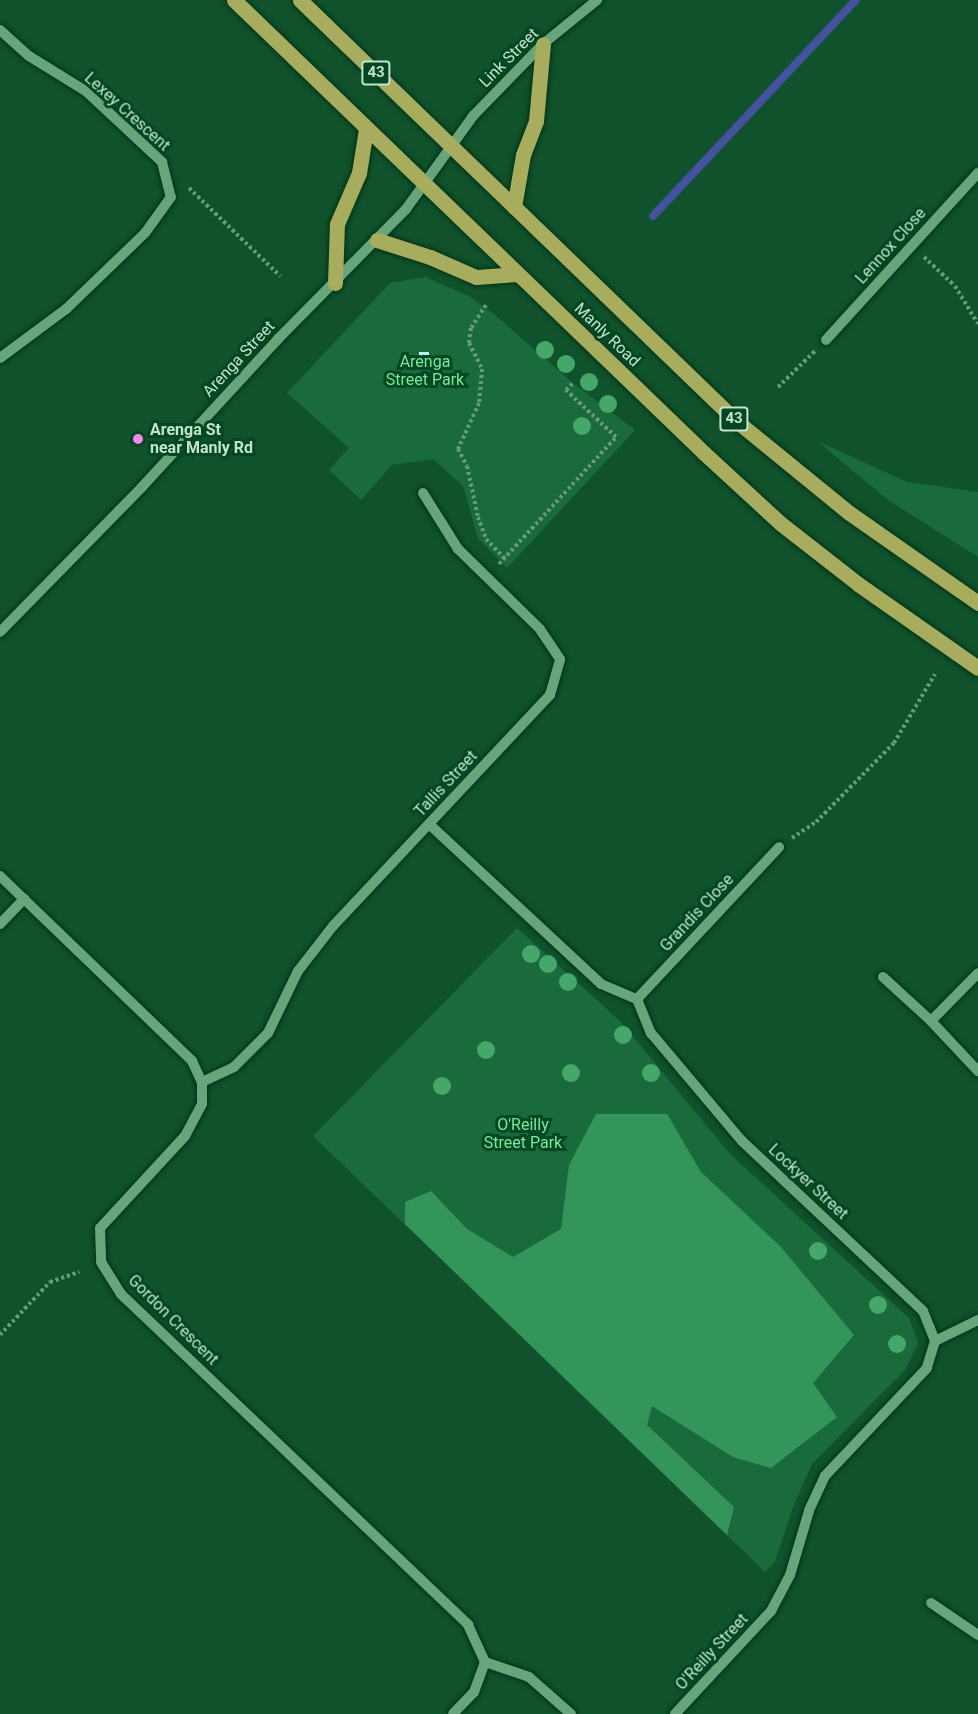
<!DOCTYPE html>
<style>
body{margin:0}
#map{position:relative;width:978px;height:1714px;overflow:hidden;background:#0f522c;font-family:Roboto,sans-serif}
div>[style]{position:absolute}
.green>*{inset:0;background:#196b3c}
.forest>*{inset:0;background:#34955a}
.stream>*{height:8px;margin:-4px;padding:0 4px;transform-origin:4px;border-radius:4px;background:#4452a1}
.building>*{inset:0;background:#c1f1fc;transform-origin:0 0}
.path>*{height:4px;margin-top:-2px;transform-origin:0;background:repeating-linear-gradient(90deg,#67997a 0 3px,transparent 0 6px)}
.roads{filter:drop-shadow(0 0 2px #013418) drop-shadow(0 0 2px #013418)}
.minor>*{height:10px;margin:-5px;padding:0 5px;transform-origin:5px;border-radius:5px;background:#67a57a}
.major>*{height:15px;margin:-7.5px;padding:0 7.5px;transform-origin:7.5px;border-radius:7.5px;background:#a7ad5c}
.trees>*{width:18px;height:18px;margin:-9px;border-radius:50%;background:#45a76a}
.dots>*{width:16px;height:16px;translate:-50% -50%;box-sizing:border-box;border:3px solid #004722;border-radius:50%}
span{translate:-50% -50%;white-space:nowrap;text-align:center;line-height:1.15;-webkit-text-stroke:6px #004722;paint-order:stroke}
.shield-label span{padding:2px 4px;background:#004722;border:2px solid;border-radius:4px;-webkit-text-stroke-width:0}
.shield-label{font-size:15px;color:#c4e3cc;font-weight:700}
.street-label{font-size:16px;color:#c4e3cc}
.park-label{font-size:16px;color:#71ed9d}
.poi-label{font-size:16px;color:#c4e3cc;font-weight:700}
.left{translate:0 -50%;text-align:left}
</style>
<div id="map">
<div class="green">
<i style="clip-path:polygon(425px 277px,469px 296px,494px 314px,573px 383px,635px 430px,507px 568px,478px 538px,463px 486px,433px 459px,392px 465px,361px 500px,329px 470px,349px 448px,287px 393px,390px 283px)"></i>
<i style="clip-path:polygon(817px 441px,907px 482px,978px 492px,978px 557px,888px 500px)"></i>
<i style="clip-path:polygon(517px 928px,620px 1021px,730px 1154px,909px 1318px,918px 1343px,905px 1370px,812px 1464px,793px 1507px,775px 1562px,765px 1572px,313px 1136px)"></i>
</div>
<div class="forest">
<i style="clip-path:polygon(596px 1114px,667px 1114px,701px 1172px,780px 1246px,854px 1335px,813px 1383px,837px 1417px,771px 1468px,733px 1457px,652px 1406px,647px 1425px,734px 1507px,727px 1535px,405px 1224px,405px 1202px,431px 1191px,467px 1229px,513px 1257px,561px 1229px,569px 1165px)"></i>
</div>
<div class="stream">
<i style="left:653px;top:216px;width:296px;rotate:-46.8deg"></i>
</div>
<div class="building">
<i style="left:419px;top:352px;width:10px;height:9px"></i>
</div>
<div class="path">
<i style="left:189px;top:188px;width:127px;rotate:44deg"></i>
<i style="left:924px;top:257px;width:42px;rotate:43.1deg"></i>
<i style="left:955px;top:286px;width:44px;rotate:58.8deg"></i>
<i style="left:486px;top:305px;width:27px;rotate:123deg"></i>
<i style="left:471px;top:328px;width:15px;rotate:98deg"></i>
<i style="left:469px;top:343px;width:29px;rotate:63deg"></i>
<i style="left:482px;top:369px;width:34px;rotate:95deg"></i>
<i style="left:479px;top:403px;width:51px;rotate:114.5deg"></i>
<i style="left:458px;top:449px;width:19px;rotate:62deg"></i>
<i style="left:467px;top:466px;width:52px;rotate:77.8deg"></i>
<i style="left:478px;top:517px;width:23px;rotate:70deg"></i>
<i style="left:486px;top:539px;width:28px;rotate:46deg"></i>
<i style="left:778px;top:387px;width:52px;rotate:-44.2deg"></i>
<i style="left:499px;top:564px;width:173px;rotate:-47.3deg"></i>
<i style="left:616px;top:437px;width:69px;rotate:-136.8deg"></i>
<i style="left:566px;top:390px;width:10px;rotate:-45deg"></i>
<i style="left:792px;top:838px;width:29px;rotate:-34deg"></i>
<i style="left:816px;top:822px;width:111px;rotate:-45.4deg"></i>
<i style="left:894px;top:743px;width:80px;rotate:-59.3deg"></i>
<i style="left:0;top:1335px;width:73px;rotate:-46.7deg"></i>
<i style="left:50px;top:1282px;width:31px;rotate:-19deg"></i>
</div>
<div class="roads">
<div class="minor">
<i style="left:0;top:30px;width:39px;rotate:42deg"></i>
<i style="left:29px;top:56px;width:68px;rotate:31.8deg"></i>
<i style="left:87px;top:92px;width:103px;rotate:43deg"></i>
<i style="left:162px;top:162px;width:36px;rotate:76deg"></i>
<i style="left:171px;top:197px;width:44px;rotate:125.8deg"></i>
<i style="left:145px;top:233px;width:110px;rotate:136.1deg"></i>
<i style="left:66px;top:309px;width:82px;rotate:143.4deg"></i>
<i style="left:826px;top:340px;width:226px;rotate:-47.7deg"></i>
<i style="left:0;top:632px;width:203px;rotate:-45.6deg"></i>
<i style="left:142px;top:487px;width:201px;rotate:-47.4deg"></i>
<i style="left:278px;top:339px;width:182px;rotate:-45.4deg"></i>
<i style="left:406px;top:209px;width:115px;rotate:-54.2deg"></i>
<i style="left:473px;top:116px;width:100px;rotate:-45.8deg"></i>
<i style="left:543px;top:44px;width:70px;rotate:-39.2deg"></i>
<i style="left:429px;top:824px;width:235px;rotate:42.9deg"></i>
<i style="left:601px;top:984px;width:39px;rotate:23deg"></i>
<i style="left:637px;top:999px;width:37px;rotate:68deg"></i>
<i style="left:651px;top:1033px;width:141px;rotate:49.9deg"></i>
<i style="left:742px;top:1141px;width:248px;rotate:43.2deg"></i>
<i style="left:923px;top:1311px;width:32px;rotate:68deg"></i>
<i style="left:935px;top:1341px;width:28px;rotate:107deg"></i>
<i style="left:927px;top:1368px;width:149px;rotate:133.4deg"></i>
<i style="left:825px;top:1476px;width:38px;rotate:115deg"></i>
<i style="left:809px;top:1511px;width:67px;rotate:106.5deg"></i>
<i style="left:790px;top:1575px;width:41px;rotate:117.8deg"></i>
<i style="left:771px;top:1611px;width:141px;rotate:133deg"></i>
<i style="left:0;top:876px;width:267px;rotate:43.9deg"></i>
<i style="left:192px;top:1061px;width:23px;rotate:65deg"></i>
<i style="left:202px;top:1082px;width:22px;rotate:90deg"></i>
<i style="left:202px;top:1104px;width:36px;rotate:118deg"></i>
<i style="left:185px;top:1136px;width:125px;rotate:132.7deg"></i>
<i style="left:100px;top:1228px;width:34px;rotate:88deg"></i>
<i style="left:101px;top:1262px;width:38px;rotate:58deg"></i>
<i style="left:121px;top:1294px;width:480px;rotate:43.6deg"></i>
<i style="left:468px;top:1625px;width:41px;rotate:65.3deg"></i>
<i style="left:485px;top:1662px;width:32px;rotate:110deg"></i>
<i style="left:474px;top:1692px;width:30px;rotate:134deg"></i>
<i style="left:0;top:924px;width:35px;rotate:-46deg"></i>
<i style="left:883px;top:977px;width:65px;rotate:42.5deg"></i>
<i style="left:931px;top:1021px;width:69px;rotate:46.8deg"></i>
<i style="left:637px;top:999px;width:208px;rotate:-46.9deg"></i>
<i style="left:931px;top:1021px;width:67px;rotate:-45.6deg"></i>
<i style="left:202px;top:1082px;width:35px;rotate:-25deg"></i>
<i style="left:234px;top:1067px;width:48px;rotate:-45deg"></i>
<i style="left:268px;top:1033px;width:69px;rotate:-64.2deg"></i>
<i style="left:298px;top:971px;width:57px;rotate:-52.1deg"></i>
<i style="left:333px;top:926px;width:317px;rotate:-46.8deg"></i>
<i style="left:550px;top:695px;width:37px;rotate:-74deg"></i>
<i style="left:560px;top:659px;width:36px;rotate:-124deg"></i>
<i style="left:540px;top:629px;width:115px;rotate:-135.7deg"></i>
<i style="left:458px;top:549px;width:66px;rotate:-122deg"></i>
<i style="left:935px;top:1341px;width:48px;rotate:-26deg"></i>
<i style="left:931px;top:1603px;width:57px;rotate:34.2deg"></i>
<i style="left:485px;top:1662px;width:46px;rotate:18.8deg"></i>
<i style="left:529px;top:1677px;width:56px;rotate:41.4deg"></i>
</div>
<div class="major">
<i style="left:234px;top:0;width:653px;rotate:43.94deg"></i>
<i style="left:704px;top:453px;width:103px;rotate:42.6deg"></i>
<i style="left:780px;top:523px;width:99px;rotate:38deg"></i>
<i style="left:858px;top:584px;width:146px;rotate:35deg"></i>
<i style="left:300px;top:0;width:603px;rotate:43.99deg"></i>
<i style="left:734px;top:419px;width:147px;rotate:39.2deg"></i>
<i style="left:848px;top:512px;width:159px;rotate:35deg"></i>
<i style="left:514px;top:207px;width:53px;rotate:-80.2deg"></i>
<i style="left:523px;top:155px;width:36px;rotate:-69deg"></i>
<i style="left:536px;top:121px;width:77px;rotate:-84.8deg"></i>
<i style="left:377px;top:240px;width:56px;rotate:17.8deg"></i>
<i style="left:430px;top:257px;width:50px;rotate:23.5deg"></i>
<i style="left:476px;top:277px;width:41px;rotate:-4.2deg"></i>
<i style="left:335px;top:283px;width:59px;rotate:-88.1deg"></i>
<i style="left:337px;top:224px;width:56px;rotate:-66.7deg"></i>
<i style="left:359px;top:173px;width:45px;rotate:-81deg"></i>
</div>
</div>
<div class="trees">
<i style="left:545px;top:350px"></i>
<i style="left:566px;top:364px"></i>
<i style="left:589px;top:382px"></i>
<i style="left:608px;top:404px"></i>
<i style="left:582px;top:426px"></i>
<i style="left:531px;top:954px"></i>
<i style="left:548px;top:964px"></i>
<i style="left:568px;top:982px"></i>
<i style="left:623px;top:1035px"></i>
<i style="left:486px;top:1050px"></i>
<i style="left:571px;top:1073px"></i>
<i style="left:651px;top:1073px"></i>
<i style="left:442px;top:1086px"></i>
<i style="left:818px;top:1251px"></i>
<i style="left:878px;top:1305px"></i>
<i style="left:897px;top:1344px"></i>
</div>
<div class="dots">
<i style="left:138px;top:439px;background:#fa87e8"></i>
</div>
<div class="shield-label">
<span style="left:376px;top:73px">43</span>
<span style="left:734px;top:419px">43</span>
</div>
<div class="street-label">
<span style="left:509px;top:58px;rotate:-45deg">Link Street</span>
<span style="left:127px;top:112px;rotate:42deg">Lexey Crescent</span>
<span style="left:891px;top:246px;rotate:-48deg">Lennox Close</span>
<span style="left:607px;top:335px;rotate:44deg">Manly Road</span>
<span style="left:239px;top:359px;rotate:-47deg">Arenga Street</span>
<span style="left:446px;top:784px;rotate:-47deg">Tallis Street</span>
<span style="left:697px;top:913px;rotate:-47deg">Grandis Close</span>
<span style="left:808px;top:1182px;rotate:43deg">Lockyer Street</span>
<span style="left:173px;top:1320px;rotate:45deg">Gordon Crescent</span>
<span style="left:712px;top:1652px;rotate:-47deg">O'Reilly Street</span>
</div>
<div class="park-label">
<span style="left:425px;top:371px">Arenga<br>Street Park</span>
<span style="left:523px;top:1134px">O'Reilly<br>Street Park</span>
</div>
<div class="poi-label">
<span class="left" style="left:150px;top:439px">Arenga St<br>near Manly Rd</span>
</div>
</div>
